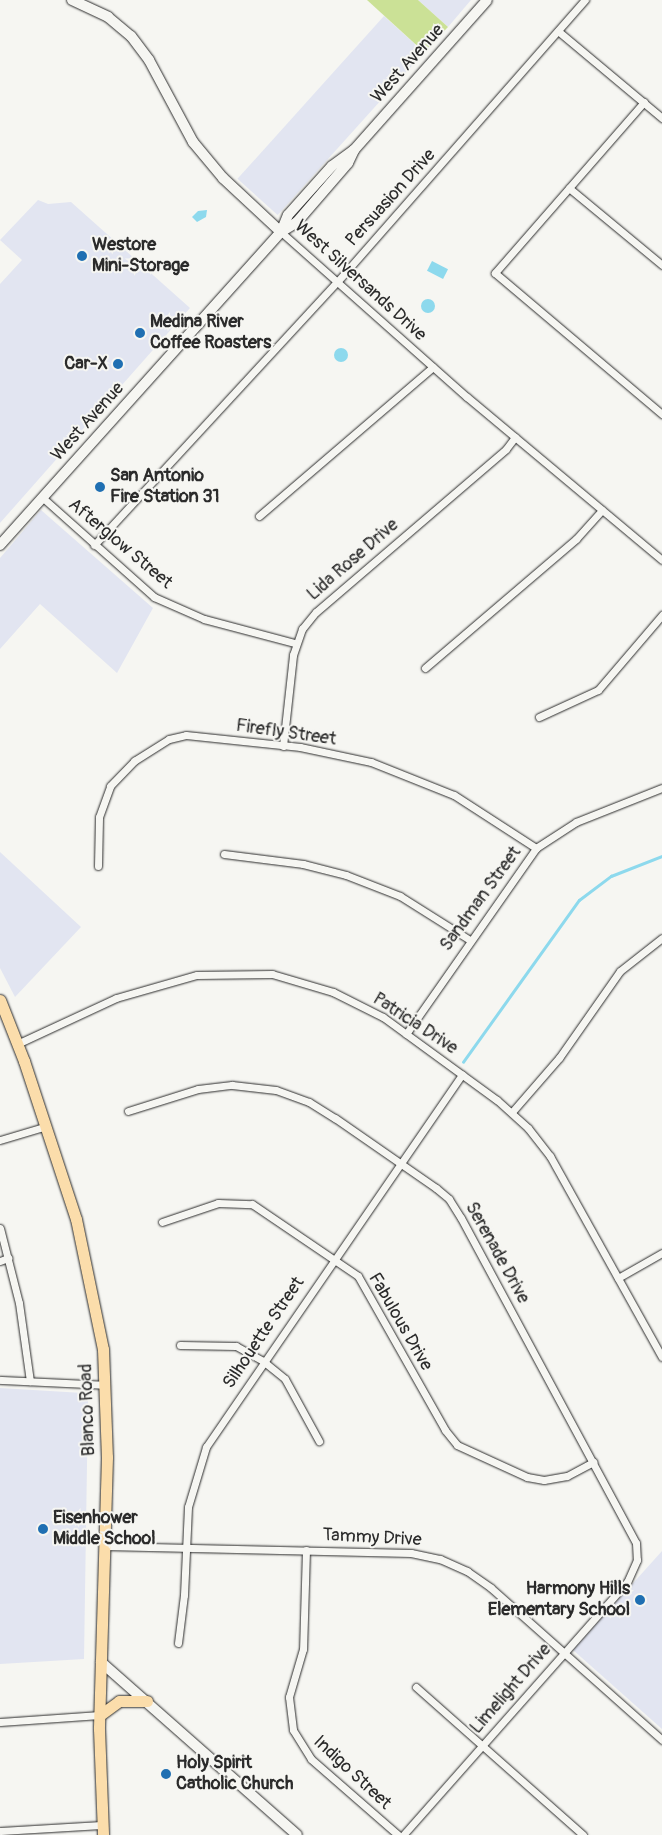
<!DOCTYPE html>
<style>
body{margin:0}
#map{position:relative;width:662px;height:1835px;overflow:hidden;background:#f6f6f2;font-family:Pangolin,sans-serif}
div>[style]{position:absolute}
.built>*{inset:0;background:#e2e5f1;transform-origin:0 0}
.green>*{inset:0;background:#cbe196}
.water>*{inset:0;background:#8dd9ed;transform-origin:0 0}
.round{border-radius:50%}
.stream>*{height:2.5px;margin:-1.25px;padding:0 1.25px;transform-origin:1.25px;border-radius:1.25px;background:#8dd9ed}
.roads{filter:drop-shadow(0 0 1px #2b2b2b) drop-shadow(0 0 1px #2b2b2b)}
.street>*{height:7px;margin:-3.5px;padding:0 3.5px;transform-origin:3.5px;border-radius:3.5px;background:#f6f6f2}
.secondary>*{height:10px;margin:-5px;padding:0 5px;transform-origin:5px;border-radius:5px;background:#f6f6f2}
.primary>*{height:11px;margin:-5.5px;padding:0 5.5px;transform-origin:5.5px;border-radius:5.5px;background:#fbddab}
.dots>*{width:14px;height:14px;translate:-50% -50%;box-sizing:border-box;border:2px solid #f6f6f2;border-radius:50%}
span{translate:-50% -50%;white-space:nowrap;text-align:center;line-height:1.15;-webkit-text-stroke:4px #f6f6f2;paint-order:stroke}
.street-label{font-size:18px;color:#2b2b2b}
.poi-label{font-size:18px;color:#2b2b2b;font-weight:700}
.left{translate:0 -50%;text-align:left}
.right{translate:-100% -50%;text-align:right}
</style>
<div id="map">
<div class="built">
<i style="clip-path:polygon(418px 0,471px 0,448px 27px)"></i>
<i style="left:384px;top:16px;width:54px;height:219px;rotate:42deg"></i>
<i style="clip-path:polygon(38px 200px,48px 204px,71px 202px,190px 308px,0 523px,0 284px,22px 260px,0 240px)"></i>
<i style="clip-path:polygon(41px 510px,153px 608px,117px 673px,40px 604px,0 649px,0 558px)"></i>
<i style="clip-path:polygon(0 852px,81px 927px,15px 997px,0 968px)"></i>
<i style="clip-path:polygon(0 1388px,83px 1393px,88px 1400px,84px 1659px,0 1664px)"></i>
<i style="clip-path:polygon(662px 1551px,662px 1729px,573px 1650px)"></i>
</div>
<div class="green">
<i style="clip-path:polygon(367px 0,418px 0,448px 27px,424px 52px)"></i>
</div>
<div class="water">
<i style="clip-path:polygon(207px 210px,206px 217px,197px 222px,192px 217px,198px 211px)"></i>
<i style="left:432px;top:261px;width:18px;height:11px;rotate:27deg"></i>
<i class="round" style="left:421px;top:299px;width:14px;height:14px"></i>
<i class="round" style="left:334px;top:348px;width:14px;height:14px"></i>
</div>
<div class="stream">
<i style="left:463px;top:1062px;width:199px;rotate:-54.4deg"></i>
<i style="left:579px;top:900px;width:40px;rotate:-37deg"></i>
<i style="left:611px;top:876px;width:55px;rotate:-21.4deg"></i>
</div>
<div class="roads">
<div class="street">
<i style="left:558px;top:31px;width:136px;rotate:39.9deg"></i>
<i style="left:644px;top:102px;width:227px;rotate:131.1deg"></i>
<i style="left:495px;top:273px;width:219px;rotate:40.2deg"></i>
<i style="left:569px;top:188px;width:121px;rotate:39.6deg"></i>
<i style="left:281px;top:232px;width:249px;rotate:41.6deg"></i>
<i style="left:467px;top:397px;width:254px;rotate:39.9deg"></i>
<i style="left:43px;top:498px;width:149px;rotate:41.7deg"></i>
<i style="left:154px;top:597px;width:55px;rotate:23.7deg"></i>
<i style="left:204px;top:619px;width:94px;rotate:14.8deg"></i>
<i style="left:259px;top:516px;width:229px;rotate:-40.6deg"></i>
<i style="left:94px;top:545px;width:358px;rotate:-47.3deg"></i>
<i style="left:337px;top:282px;width:376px;rotate:-48.7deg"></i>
<i style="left:425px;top:668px;width:199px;rotate:-40.5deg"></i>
<i style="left:576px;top:539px;width:39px;rotate:-48deg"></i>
<i style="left:539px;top:717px;width:65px;rotate:-24.6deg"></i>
<i style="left:598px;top:690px;width:99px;rotate:-49.5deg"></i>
<i style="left:283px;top:746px;width:92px;rotate:-83.7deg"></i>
<i style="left:293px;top:655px;width:28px;rotate:-71deg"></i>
<i style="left:302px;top:629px;width:22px;rotate:-51deg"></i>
<i style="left:316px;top:612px;width:250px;rotate:-40.6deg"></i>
<i style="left:506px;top:449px;width:15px;rotate:-53deg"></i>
<i style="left:224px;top:854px;width:80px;rotate:7.2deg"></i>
<i style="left:303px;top:864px;width:44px;rotate:14.3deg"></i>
<i style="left:346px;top:875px;width:58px;rotate:21.3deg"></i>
<i style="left:400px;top:896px;width:83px;rotate:32.2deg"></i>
<i style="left:98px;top:866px;width:49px;rotate:-88.8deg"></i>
<i style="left:99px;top:817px;width:33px;rotate:-70deg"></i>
<i style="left:110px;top:786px;width:35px;rotate:-46deg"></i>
<i style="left:134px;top:761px;width:41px;rotate:-32.2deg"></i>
<i style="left:169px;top:739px;width:17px;rotate:-13deg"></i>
<i style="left:186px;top:735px;width:115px;rotate:6deg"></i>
<i style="left:300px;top:747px;width:73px;rotate:11.9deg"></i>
<i style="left:371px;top:762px;width:89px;rotate:21.7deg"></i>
<i style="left:454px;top:795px;width:98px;rotate:32.9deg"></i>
<i style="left:406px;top:1034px;width:227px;rotate:-55deg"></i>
<i style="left:536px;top:848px;width:48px;rotate:-33deg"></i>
<i style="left:576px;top:822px;width:92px;rotate:-21.6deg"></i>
<i style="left:17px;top:1044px;width:109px;rotate:-24.9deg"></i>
<i style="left:116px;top:998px;width:84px;rotate:-15.9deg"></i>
<i style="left:197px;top:975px;width:75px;rotate:-0.8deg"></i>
<i style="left:272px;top:974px;width:64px;rotate:16.4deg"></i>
<i style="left:333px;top:992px;width:56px;rotate:26.6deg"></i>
<i style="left:383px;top:1017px;width:141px;rotate:36.1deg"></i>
<i style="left:497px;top:1100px;width:42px;rotate:42.1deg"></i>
<i style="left:528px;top:1128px;width:36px;rotate:52deg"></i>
<i style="left:550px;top:1156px;width:230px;rotate:60.9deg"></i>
<i style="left:128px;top:1111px;width:73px;rotate:-17.4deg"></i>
<i style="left:198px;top:1089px;width:34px;rotate:-7deg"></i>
<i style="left:232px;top:1085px;width:44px;rotate:6.5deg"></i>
<i style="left:276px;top:1090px;width:35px;rotate:20deg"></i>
<i style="left:309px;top:1102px;width:31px;rotate:32deg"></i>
<i style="left:335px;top:1118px;width:123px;rotate:34.7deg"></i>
<i style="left:436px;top:1188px;width:17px;rotate:40deg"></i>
<i style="left:449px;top:1199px;width:22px;rotate:58deg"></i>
<i style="left:461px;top:1218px;width:369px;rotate:61.7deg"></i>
<i style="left:636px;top:1543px;width:17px;rotate:87deg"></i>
<i style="left:637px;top:1560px;width:24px;rotate:114deg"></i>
<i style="left:627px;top:1582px;width:338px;rotate:131.5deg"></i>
<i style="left:512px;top:1112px;width:72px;rotate:-49deg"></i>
<i style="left:559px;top:1058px;width:106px;rotate:-55deg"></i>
<i style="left:620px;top:971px;width:53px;rotate:-38.2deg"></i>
<i style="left:0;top:1140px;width:49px;rotate:-16.6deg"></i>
<i style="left:162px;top:1222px;width:59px;rotate:-18.7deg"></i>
<i style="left:218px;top:1203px;width:34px;rotate:2deg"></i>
<i style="left:252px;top:1204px;width:128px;rotate:34.2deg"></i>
<i style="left:358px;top:1276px;width:177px;rotate:60.5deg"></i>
<i style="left:445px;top:1430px;width:19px;rotate:51deg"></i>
<i style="left:457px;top:1445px;width:77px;rotate:24.6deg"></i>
<i style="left:527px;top:1477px;width:17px;rotate:10deg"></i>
<i style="left:544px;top:1480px;width:23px;rotate:-10deg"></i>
<i style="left:567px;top:1476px;width:30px;rotate:-28deg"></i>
<i style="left:0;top:1228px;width:77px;rotate:75.8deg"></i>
<i style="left:19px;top:1303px;width:79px;rotate:82deg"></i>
<i style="left:0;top:1261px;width:9px;rotate:-21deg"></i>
<i style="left:618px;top:1278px;width:51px;rotate:-29.6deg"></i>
<i style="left:180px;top:1345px;width:56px;rotate:1deg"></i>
<i style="left:236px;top:1346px;width:31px;rotate:29deg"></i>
<i style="left:263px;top:1361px;width:28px;rotate:39deg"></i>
<i style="left:285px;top:1379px;width:71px;rotate:61.3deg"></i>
<i style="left:0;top:1380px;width:105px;rotate:2.7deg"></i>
<i style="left:105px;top:1546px;width:306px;rotate:1.3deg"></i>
<i style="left:411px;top:1553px;width:30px;rotate:12deg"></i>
<i style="left:440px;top:1559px;width:30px;rotate:24deg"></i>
<i style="left:467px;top:1571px;width:29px;rotate:35deg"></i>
<i style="left:491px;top:1588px;width:229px;rotate:41.6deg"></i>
<i style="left:306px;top:1550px;width:99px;rotate:91.7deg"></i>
<i style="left:303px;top:1649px;width:50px;rotate:106.3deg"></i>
<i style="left:289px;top:1697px;width:33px;rotate:83deg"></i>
<i style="left:293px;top:1730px;width:34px;rotate:58deg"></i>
<i style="left:311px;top:1759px;width:116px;rotate:41.1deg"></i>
<i style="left:178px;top:1643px;width:48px;rotate:-82.9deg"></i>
<i style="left:184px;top:1595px;width:88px;rotate:-87.4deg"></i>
<i style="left:188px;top:1507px;width:63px;rotate:-73.3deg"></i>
<i style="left:206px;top:1447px;width:452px;rotate:-55.5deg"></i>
<i style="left:416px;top:1687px;width:223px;rotate:41.5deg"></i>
<i style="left:0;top:1722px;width:100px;rotate:-4deg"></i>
<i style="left:0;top:1831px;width:102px;rotate:-3.4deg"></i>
</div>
<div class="secondary">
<i style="left:72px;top:0;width:40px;rotate:25deg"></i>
<i style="left:108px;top:17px;width:30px;rotate:40deg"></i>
<i style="left:131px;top:36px;width:30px;rotate:53deg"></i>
<i style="left:149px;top:60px;width:93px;rotate:61.8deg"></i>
<i style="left:193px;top:142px;width:47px;rotate:50.2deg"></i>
<i style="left:223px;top:178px;width:79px;rotate:43deg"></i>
<i style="left:281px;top:232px;width:18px;rotate:-68deg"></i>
<i style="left:288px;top:215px;width:66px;rotate:-48.1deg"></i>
<i style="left:332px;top:166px;width:27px;rotate:-36deg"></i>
<i style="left:0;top:545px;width:421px;rotate:-48.1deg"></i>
<i style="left:281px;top:232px;width:19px;rotate:-32deg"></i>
<i style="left:297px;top:222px;width:78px;rotate:-49.2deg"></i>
<i style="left:348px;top:163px;width:14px;rotate:-65deg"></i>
<i style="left:354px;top:150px;width:200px;rotate:-48.4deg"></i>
<i style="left:101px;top:1662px;width:261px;rotate:41.4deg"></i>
</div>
<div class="primary">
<i style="left:0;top:1000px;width:66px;rotate:68.5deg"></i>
<i style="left:24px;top:1061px;width:166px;rotate:71.8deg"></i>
<i style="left:76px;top:1219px;width:133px;rotate:78.3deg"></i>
<i style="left:103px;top:1349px;width:108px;rotate:87.9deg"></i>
<i style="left:107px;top:1457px;width:272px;rotate:91.7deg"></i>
<i style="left:99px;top:1729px;width:106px;rotate:87.8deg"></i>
<i style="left:100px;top:1715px;width:24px;rotate:-36deg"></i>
<i style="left:119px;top:1701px;width:28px"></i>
</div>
</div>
<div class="dots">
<i style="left:82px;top:256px;background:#1f6fb2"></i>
<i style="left:140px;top:333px;background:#1f6fb2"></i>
<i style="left:118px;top:364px;background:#1f6fb2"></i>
<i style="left:100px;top:487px;background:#1f6fb2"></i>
<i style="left:43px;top:1529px;background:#1f6fb2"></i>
<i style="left:640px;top:1600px;background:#1f6fb2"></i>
<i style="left:166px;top:1774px;background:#1f6fb2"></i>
</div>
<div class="street-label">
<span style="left:408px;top:64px;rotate:-48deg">West Avenue</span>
<span style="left:391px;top:198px;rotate:-48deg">Persuasion Drive</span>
<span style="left:360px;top:281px;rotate:42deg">West Silversands Drive</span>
<span style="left:88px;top:422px;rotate:-48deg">West Avenue</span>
<span style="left:120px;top:544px;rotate:40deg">Afterglow Street</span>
<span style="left:353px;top:560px;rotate:-41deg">Lida Rose Drive</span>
<span style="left:286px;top:733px;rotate:8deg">Firefly Street</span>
<span style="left:481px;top:899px;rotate:-54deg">Sandman Street</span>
<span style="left:415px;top:1024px;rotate:33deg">Patricia Drive</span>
<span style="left:497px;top:1253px;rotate:61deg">Serenade Drive</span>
<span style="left:400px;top:1322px;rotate:60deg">Fabulous Drive</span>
<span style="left:264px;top:1333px;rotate:-56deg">Silhouette Street</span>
<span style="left:88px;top:1410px;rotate:-92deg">Blanco Road</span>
<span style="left:372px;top:1538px;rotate:3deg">Tammy Drive</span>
<span style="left:511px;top:1689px;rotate:-49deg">Limelight Drive</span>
<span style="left:352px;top:1773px;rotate:43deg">Indigo Street</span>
</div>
<div class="poi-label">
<span class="left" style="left:92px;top:256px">Westore<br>Mini-Storage</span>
<span class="left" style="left:150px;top:333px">Medina River<br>Coffee Roasters</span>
<span class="right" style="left:108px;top:364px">Car-X</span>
<span class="left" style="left:110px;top:487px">San Antonio<br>Fire Station 31</span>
<span class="left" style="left:53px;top:1529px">Eisenhower<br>Middle School</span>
<span class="right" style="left:630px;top:1600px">Harmony Hills<br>Elementary School</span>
<span class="left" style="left:176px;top:1774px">Holy Spirit<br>Catholic Church</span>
</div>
</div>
